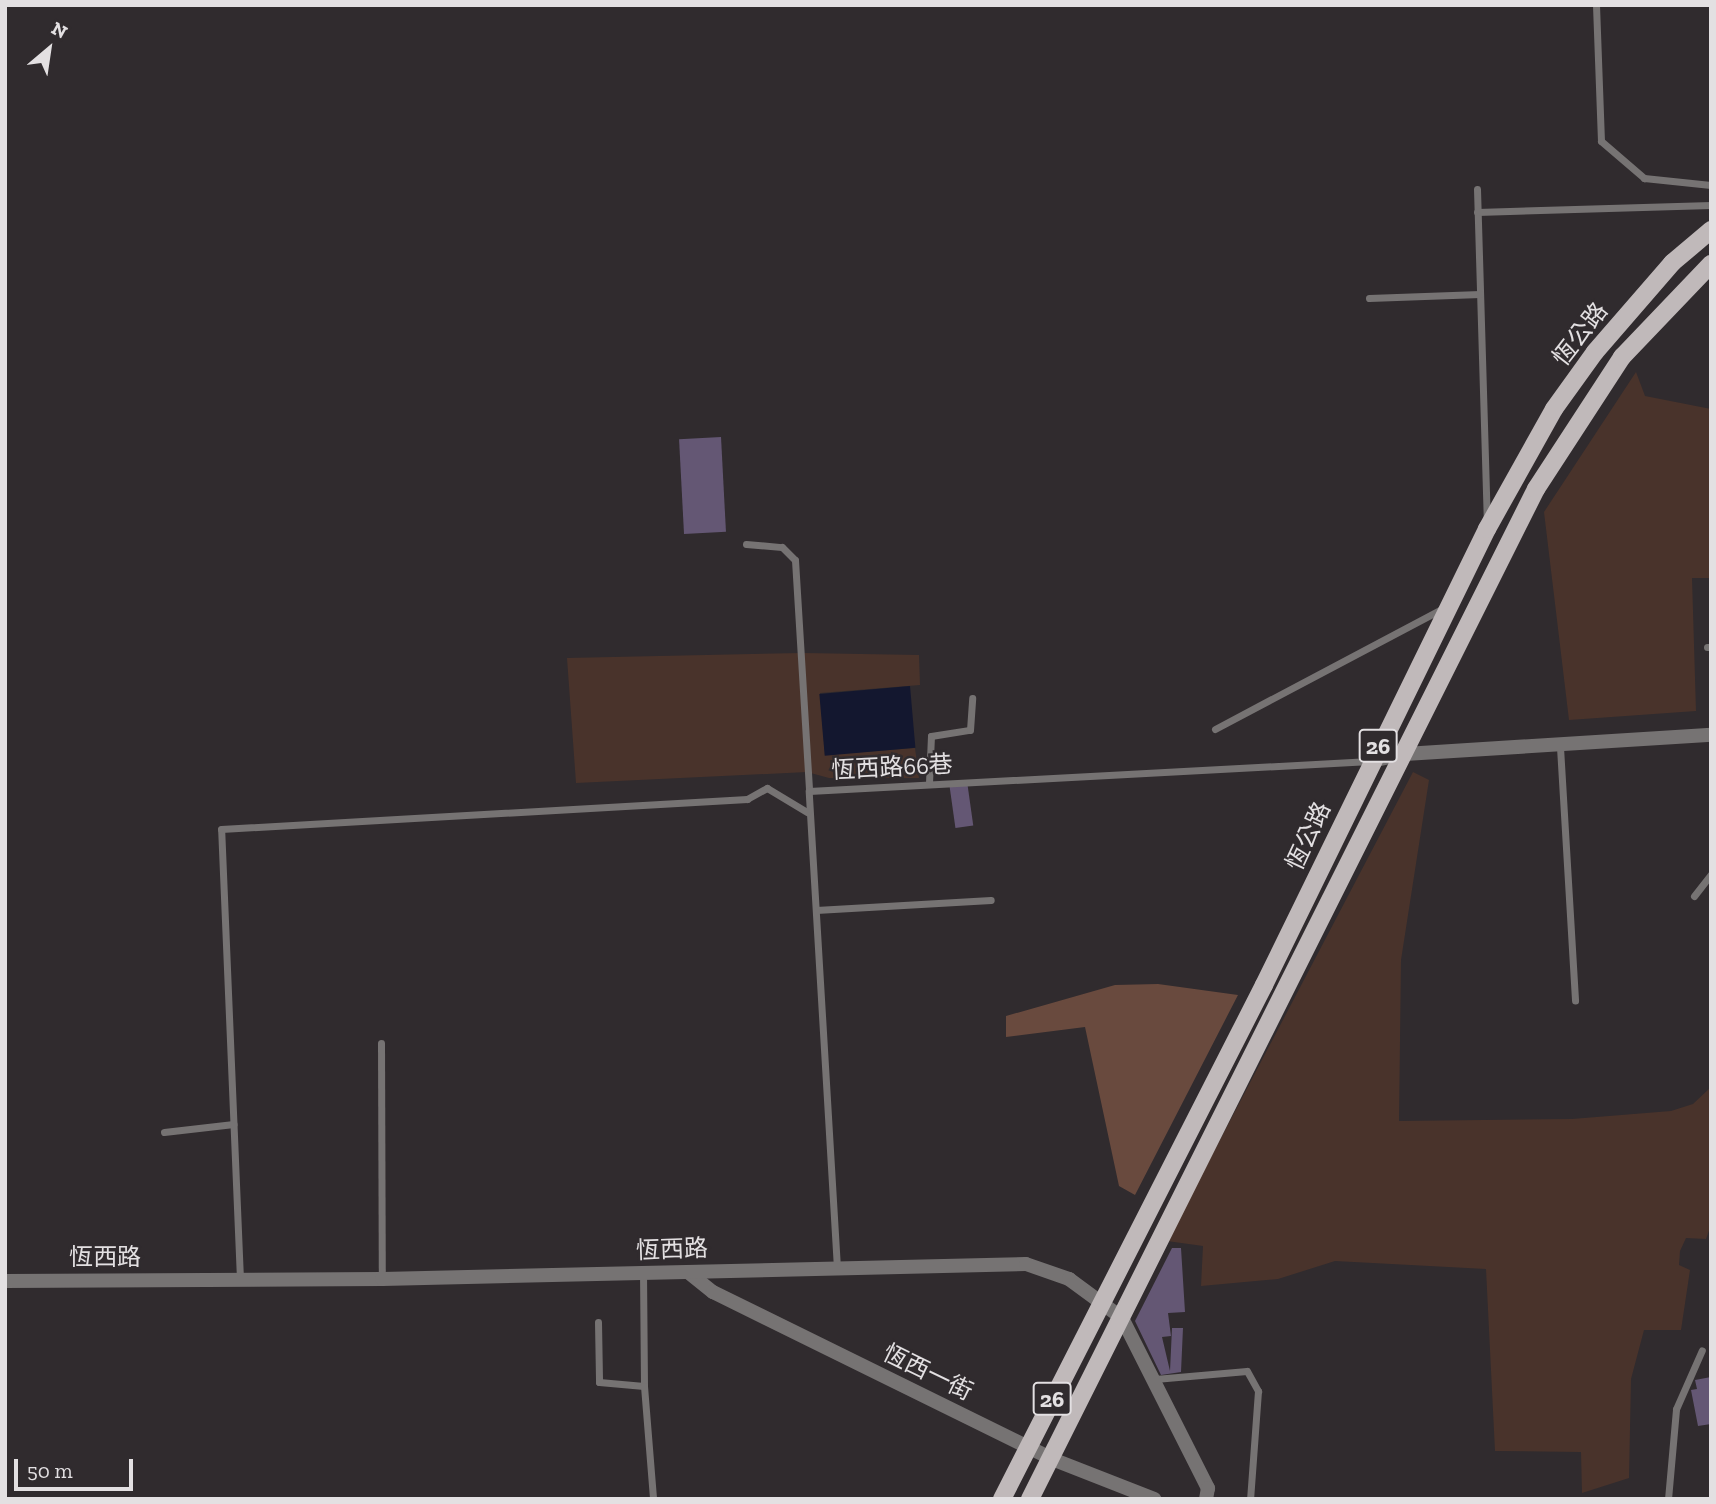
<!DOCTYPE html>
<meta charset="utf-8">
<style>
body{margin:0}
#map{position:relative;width:1716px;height:1504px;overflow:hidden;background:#302b2e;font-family:"Zilla Slab","Noto Sans TC",serif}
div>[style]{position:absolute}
.green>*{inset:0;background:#49332b}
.forest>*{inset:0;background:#694a3e}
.water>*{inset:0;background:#13172f;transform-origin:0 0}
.building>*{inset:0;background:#645774;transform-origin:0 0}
.lane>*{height:7px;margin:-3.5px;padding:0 3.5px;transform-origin:3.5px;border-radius:3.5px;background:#767373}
.street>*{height:14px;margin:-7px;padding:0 7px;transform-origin:7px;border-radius:7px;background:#767373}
.primary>*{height:18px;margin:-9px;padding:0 9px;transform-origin:9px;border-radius:9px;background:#c0b9ba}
span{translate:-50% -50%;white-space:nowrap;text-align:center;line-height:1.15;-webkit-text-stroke:5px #302b2e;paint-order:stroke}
.shield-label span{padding:2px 5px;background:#302b2e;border:2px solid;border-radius:5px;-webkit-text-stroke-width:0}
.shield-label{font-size:23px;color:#e3e0e2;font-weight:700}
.street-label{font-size:24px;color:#e3e0e2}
.frame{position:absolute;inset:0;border:7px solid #e3e0e2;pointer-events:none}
.north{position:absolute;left:14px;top:14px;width:70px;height:70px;-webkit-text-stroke:5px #302b2e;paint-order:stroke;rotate:29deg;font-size:19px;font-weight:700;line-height:28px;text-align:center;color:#e3e0e2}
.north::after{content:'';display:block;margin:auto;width:24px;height:32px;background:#e3e0e2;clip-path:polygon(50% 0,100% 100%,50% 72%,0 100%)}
.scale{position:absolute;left:14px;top:1459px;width:119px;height:32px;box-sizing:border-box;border:4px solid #e3e0e2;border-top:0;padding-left:9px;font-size:21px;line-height:24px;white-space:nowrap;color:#e3e0e2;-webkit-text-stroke:5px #302b2e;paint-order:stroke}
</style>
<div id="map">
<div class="green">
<i style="clip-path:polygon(1636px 372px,1645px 396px,1711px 409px,1711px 578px,1692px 578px,1696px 711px,1569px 720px,1544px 512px)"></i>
<i style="clip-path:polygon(803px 653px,919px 655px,920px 685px,820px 693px,825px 755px,915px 748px,919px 778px,829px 778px,807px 772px,576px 783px,567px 658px)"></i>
<i style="clip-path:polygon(1413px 772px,1429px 780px,1401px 960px,1399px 1121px,1572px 1119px,1671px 1111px,1693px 1104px,1711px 1087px,1711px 1225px,1706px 1239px,1686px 1238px,1680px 1251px,1679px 1265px,1690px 1270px,1681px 1330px,1644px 1330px,1631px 1379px,1629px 1478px,1582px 1493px,1581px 1452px,1495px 1451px,1486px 1269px,1335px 1261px,1278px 1279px,1201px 1286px,1203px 1246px,1167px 1241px)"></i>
</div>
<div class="forest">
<i style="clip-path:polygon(1158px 984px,1238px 995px,1135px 1195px,1119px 1186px,1085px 1027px,1006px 1037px,1006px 1016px,1115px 985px)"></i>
</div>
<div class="water">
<i style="left:910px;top:686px;width:62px;height:91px;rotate:85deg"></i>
</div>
<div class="building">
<i style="left:721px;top:437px;width:95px;height:42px;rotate:87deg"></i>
<i style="left:967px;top:781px;width:45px;height:18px;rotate:82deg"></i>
<i style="clip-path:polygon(1172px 1248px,1181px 1248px,1185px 1312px,1168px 1313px,1171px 1336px,1162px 1337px,1170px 1371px,1172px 1328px,1183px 1328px,1181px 1372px,1161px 1375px,1135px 1321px)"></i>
<i style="clip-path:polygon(1711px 1377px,1711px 1424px,1698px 1426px,1691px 1390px,1697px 1389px,1695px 1380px)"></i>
</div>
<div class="lane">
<i style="left:1596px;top:5px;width:136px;rotate:87.9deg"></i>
<i style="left:1601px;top:141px;width:57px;rotate:40.7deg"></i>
<i style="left:1644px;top:178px;width:67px;rotate:6deg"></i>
<i style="left:1477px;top:189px;width:333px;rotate:88.3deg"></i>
<i style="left:1477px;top:212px;width:234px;rotate:-1.7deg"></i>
<i style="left:1369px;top:298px;width:111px;rotate:-2.1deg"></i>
<i style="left:746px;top:544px;width:36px;rotate:5deg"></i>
<i style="left:782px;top:547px;width:18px;rotate:45deg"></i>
<i style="left:795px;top:560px;width:231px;rotate:86.5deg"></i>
<i style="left:1707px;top:647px;width:4px"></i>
<i style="left:1215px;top:729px;width:260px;rotate:-27.9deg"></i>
<i style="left:1560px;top:747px;width:254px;rotate:86.6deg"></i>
<i style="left:929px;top:783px;width:47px;rotate:-87.6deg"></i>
<i style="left:931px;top:736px;width:39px;rotate:-9deg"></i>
<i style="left:970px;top:730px;width:32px;rotate:-86deg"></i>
<i style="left:1694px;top:896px;width:28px;rotate:-52deg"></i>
<i style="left:816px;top:910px;width:175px;rotate:-3.3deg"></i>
<i style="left:381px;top:1043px;width:236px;rotate:89.8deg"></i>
<i style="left:164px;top:1132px;width:70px;rotate:-6.5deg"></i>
<i style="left:837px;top:1268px;width:478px;rotate:-93.4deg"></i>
<i style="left:809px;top:791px;width:562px;rotate:-3.06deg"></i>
<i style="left:240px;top:1279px;width:450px;rotate:-92.4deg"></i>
<i style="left:221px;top:829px;width:527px;rotate:-3.26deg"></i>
<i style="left:747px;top:799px;width:23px;rotate:-29deg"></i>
<i style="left:767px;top:788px;width:47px;rotate:31deg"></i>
<i style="left:598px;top:1322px;width:60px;rotate:89deg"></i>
<i style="left:599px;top:1382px;width:45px;rotate:5.1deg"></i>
<i style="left:644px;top:1386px;width:113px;rotate:-90.5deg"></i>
<i style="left:1155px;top:1379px;width:92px;rotate:-5deg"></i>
<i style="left:1247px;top:1371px;width:23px;rotate:61deg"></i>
<i style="left:1258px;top:1391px;width:108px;rotate:94.2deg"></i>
<i style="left:644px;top:1386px;width:113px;rotate:85.4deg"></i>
<i style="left:1668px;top:1499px;width:90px;rotate:-84.9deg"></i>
<i style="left:1676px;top:1409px;width:64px;rotate:-66.2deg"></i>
</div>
<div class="street">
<i style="left:1371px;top:761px;width:35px;rotate:-12deg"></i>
<i style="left:1405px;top:754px;width:307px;rotate:-3.6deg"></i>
<i style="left:688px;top:1272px;width:32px;rotate:39deg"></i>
<i style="left:713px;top:1292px;width:378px;rotate:26.2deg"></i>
<i style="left:1052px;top:1459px;width:110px;rotate:21.4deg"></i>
<i style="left:5px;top:1281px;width:377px;rotate:-0.3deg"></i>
<i style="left:382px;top:1279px;width:644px;rotate:-1.33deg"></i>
<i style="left:1026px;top:1264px;width:46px;rotate:19.2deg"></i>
<i style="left:1069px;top:1279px;width:66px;rotate:36.3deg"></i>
<i style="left:1122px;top:1318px;width:191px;rotate:63.2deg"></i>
<i style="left:1208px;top:1488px;width:11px;rotate:100deg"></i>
</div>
<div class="primary">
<i style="left:1002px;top:1499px;width:577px;rotate:-62.99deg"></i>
<i style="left:1264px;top:985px;width:508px;rotate:-63.94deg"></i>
<i style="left:1487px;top:529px;width:137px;rotate:-60.8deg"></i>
<i style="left:1554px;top:409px;width:70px;rotate:-54.3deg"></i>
<i style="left:1595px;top:352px;width:118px;rotate:-49.1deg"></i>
<i style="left:1672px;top:263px;width:51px;rotate:-40.2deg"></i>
<i style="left:1030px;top:1499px;width:1130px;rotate:-63.39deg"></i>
<i style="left:1536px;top:489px;width:158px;rotate:-56.9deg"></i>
<i style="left:1622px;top:357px;width:129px;rotate:-46.3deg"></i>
</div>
<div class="shield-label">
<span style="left:1378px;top:746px">26</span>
<span style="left:1052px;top:1399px">26</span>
</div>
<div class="street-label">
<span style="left:1580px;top:334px;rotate:-52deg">恆公路</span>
<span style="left:892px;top:767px;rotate:-3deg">恆西路66巷</span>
<span style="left:1308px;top:836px;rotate:-65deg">恆公路</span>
<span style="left:672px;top:1249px;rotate:-2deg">恆西路</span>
<span style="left:105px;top:1257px">恆西路</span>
<span style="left:928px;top:1372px;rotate:26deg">恆西一街</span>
</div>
<div class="frame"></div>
<div class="north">N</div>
<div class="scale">50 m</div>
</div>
